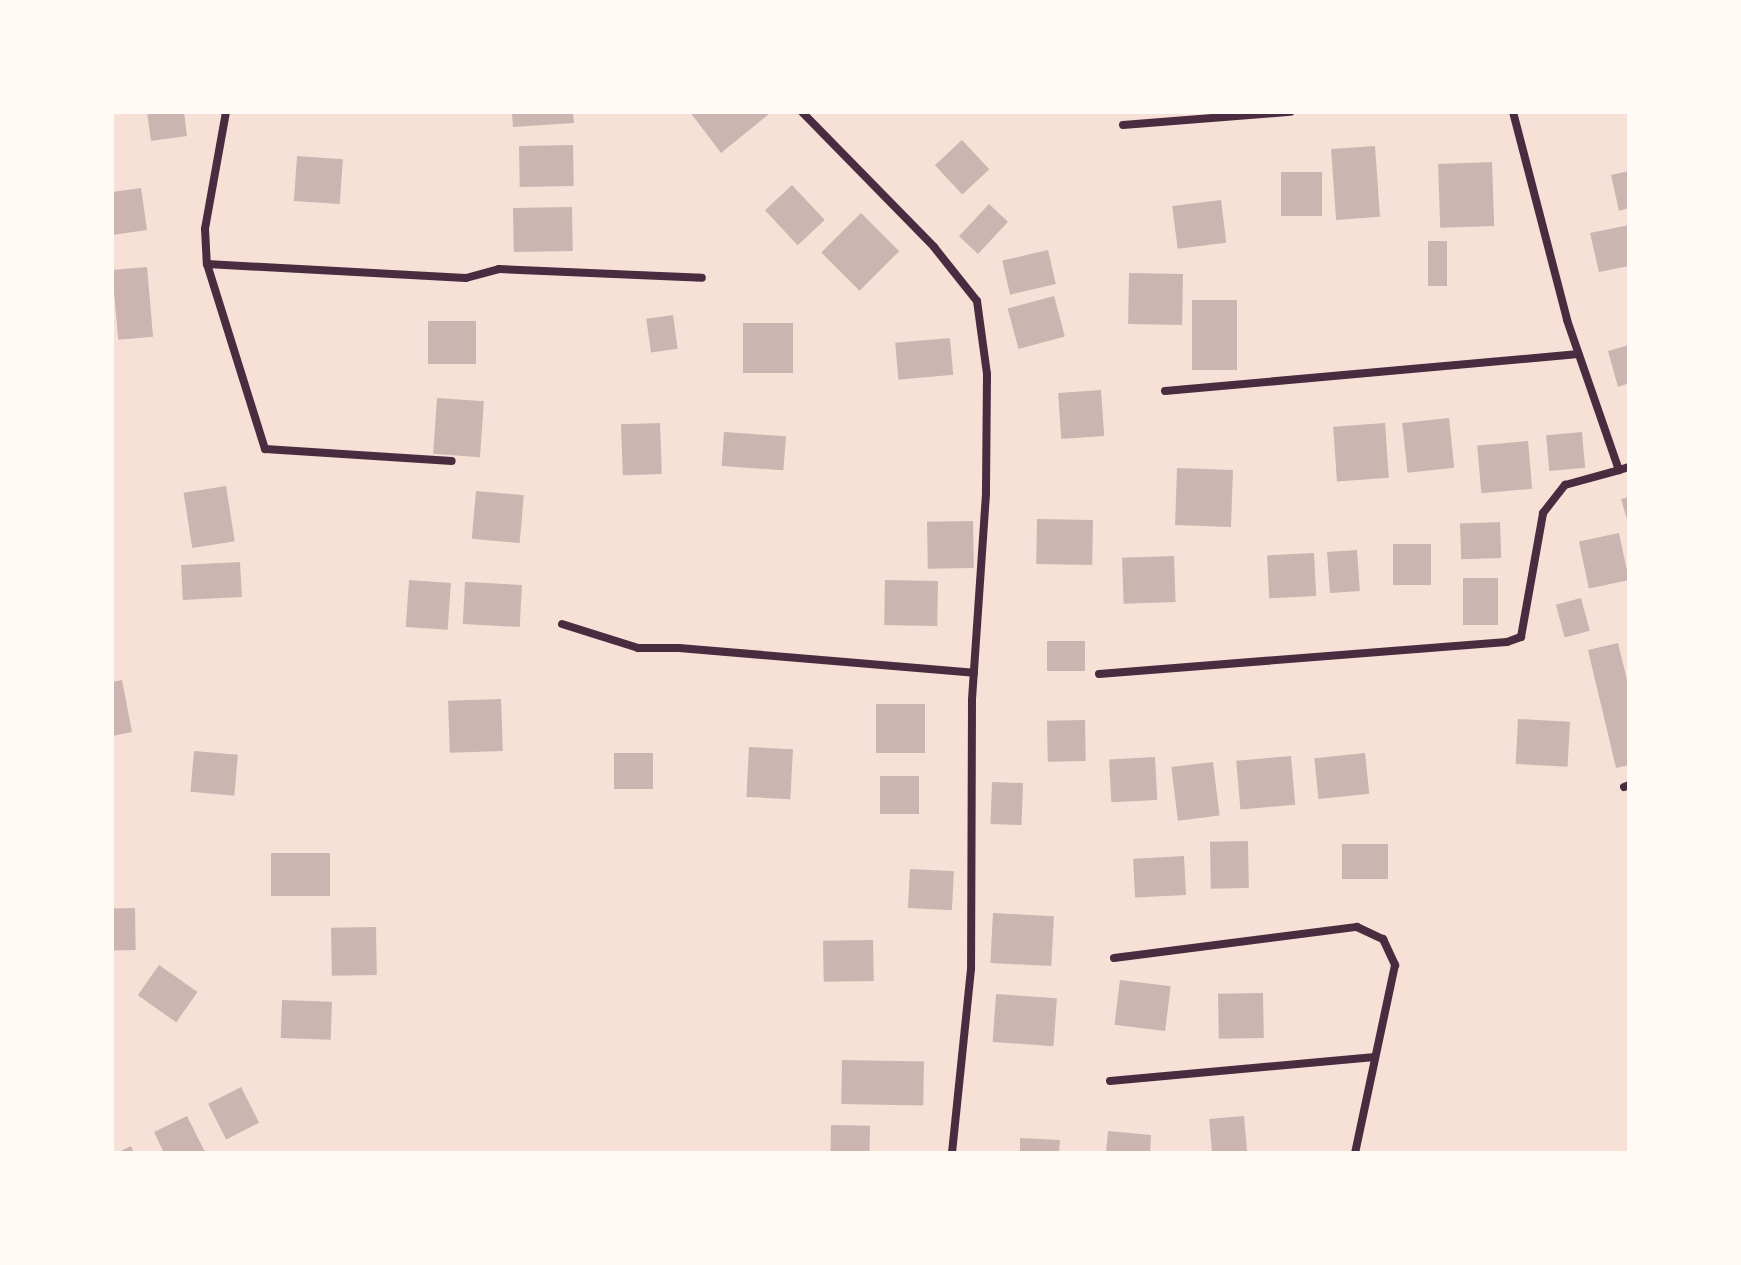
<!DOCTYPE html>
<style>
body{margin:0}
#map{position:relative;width:1741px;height:1265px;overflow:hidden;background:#f7e1d7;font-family:"DejaVu Sans",sans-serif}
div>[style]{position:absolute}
.building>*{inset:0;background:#ccb4b1;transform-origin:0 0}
.minor>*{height:8px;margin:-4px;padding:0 4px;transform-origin:4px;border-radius:4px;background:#4a2c40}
span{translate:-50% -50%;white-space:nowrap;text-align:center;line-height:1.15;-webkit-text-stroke:8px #fffaf5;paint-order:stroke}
.frame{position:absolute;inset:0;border:114px solid #fffaf5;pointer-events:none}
</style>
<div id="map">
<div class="building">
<i style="clip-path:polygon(147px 112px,184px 112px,187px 136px,151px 141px)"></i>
<i style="clip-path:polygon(512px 112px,573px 112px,574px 123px,513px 127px)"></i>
<i style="clip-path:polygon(690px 112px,768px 112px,769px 114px,721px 153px)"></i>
<i style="left:962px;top:140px;width:40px;height:37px;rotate:47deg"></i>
<i style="left:573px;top:145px;width:41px;height:54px;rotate:89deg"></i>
<i style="left:1375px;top:146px;width:71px;height:44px;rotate:86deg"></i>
<i style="left:297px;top:156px;width:46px;height:45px;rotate:4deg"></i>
<i style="left:1492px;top:162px;width:64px;height:54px;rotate:88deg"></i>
<i style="clip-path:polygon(1629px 171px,1629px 208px,1619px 211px,1611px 175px)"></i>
<i style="left:1281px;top:172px;width:41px;height:44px"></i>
<i style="left:792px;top:185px;width:48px;height:37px;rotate:47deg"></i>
<i style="clip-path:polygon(141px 188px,147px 230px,112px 235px,112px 192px)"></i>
<i style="left:1221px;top:200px;width:43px;height:49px;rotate:83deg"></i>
<i style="left:989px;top:204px;width:26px;height:44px;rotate:43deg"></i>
<i style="left:572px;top:207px;width:44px;height:59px;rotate:89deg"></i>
<i style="left:861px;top:213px;width:54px;height:56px;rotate:45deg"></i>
<i style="clip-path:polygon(1629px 225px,1629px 266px,1599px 272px,1590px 233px)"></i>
<i style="left:1428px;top:241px;width:19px;height:45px"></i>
<i style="left:1048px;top:250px;width:35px;height:47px;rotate:77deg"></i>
<i style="left:147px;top:267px;width:70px;height:35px;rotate:85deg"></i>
<i style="left:1129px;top:273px;width:54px;height:51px;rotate:1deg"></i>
<i style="left:1054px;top:296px;width:42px;height:48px;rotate:75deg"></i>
<i style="left:1192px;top:300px;width:45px;height:70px"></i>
<i style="left:673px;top:315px;width:34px;height:27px;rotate:82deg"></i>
<i style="left:428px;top:321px;width:48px;height:43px"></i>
<i style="left:743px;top:323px;width:50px;height:50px"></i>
<i style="left:950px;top:338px;width:37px;height:55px;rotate:85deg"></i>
<i style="clip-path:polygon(1629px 345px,1629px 383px,1618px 387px,1608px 351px)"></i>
<i style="left:1101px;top:390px;width:46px;height:43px;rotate:86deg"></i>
<i style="left:437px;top:398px;width:47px;height:56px;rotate:4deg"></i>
<i style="left:1449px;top:418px;width:50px;height:47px;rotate:84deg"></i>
<i style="left:660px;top:423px;width:51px;height:39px;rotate:88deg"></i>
<i style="left:1385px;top:423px;width:55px;height:52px;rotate:86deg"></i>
<i style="left:724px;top:432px;width:62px;height:34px;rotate:4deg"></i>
<i style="left:1582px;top:432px;width:36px;height:36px;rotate:85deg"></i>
<i style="left:1528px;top:441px;width:48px;height:51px;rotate:85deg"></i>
<i style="left:1177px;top:468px;width:56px;height:57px;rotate:2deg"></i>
<i style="left:226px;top:486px;width:56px;height:43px;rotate:81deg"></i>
<i style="left:476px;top:491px;width:48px;height:48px;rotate:5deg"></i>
<i style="clip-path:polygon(1629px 497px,1629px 522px,1628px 523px,1621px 499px)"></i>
<i style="left:1037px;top:519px;width:56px;height:45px;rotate:1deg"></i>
<i style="left:973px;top:521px;width:47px;height:46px;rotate:89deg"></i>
<i style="left:1500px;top:522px;width:36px;height:40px;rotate:88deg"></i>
<i style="left:1619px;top:533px;width:48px;height:41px;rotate:78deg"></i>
<i style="left:1393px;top:544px;width:38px;height:41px"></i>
<i style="left:1357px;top:550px;width:41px;height:30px;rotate:86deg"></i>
<i style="left:1314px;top:553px;width:43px;height:47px;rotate:87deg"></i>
<i style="left:1174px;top:556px;width:46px;height:52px;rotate:88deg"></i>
<i style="left:240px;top:562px;width:35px;height:59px;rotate:87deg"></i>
<i style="left:1463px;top:578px;width:35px;height:47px"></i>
<i style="left:409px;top:580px;width:42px;height:47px;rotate:4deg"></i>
<i style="left:885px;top:580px;width:53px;height:45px;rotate:1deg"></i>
<i style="left:465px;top:582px;width:57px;height:42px;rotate:3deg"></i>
<i style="left:1581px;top:598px;width:34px;height:26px;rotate:75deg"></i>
<i style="left:1085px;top:641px;width:30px;height:38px;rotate:90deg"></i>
<i style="clip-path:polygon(1618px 643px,1629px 688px,1629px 765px,1616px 768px,1588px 650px)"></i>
<i style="clip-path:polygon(122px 680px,132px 732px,112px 736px,112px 682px)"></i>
<i style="left:501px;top:699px;width:52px;height:53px;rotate:88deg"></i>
<i style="left:876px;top:704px;width:49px;height:49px"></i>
<i style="left:1518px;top:719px;width:52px;height:45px;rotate:3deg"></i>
<i style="left:1085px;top:720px;width:41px;height:38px;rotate:89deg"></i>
<i style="left:749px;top:747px;width:44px;height:50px;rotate:3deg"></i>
<i style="left:194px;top:751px;width:44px;height:41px;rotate:5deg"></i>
<i style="left:614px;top:753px;width:39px;height:36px"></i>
<i style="left:1365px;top:753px;width:41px;height:51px;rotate:84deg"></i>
<i style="left:1291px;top:756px;width:49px;height:55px;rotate:85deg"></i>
<i style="left:1155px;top:757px;width:43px;height:46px;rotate:87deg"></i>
<i style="left:1213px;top:762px;width:54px;height:42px;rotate:83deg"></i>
<i style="left:880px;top:776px;width:39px;height:38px"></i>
<i style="left:992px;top:782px;width:31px;height:42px;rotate:2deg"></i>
<i style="left:1248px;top:841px;width:47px;height:38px;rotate:89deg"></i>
<i style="left:1342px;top:844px;width:46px;height:35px"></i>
<i style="left:271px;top:853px;width:59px;height:43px"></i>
<i style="left:1184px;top:856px;width:39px;height:51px;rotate:87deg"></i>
<i style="left:910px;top:869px;width:44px;height:39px;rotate:3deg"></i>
<i style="left:135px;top:908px;width:42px;height:23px;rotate:89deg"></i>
<i style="left:993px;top:913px;width:61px;height:50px;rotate:3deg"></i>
<i style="left:376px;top:927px;width:48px;height:45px;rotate:89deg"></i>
<i style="left:873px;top:940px;width:41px;height:50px;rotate:89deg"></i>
<i style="left:159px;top:965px;width:47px;height:37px;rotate:35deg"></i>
<i style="left:1120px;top:980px;width:51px;height:45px;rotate:7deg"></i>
<i style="left:1263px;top:993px;width:45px;height:45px;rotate:89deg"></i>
<i style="left:996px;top:994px;width:61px;height:48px;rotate:4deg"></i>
<i style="left:282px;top:1000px;width:50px;height:38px;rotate:2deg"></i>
<i style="left:842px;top:1060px;width:82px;height:44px;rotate:1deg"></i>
<i style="left:241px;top:1087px;width:40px;height:37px;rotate:63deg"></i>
<i style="clip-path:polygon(187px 1116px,205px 1152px,164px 1153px,154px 1132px)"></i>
<i style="left:1244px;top:1116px;width:37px;height:35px;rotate:85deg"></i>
<i style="left:831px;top:1125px;width:39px;height:28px;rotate:1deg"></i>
<i style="clip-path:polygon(1108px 1131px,1151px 1135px,1150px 1153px,1106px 1153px)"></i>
<i style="clip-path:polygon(1020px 1138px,1060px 1140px,1059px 1153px,1020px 1153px)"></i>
<i style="clip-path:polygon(131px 1146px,134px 1153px,117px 1153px)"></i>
</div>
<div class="minor">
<i style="left:226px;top:112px;width:119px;rotate:100.2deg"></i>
<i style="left:205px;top:229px;width:35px;rotate:87deg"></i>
<i style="left:207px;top:264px;width:259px;rotate:3.1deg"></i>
<i style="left:466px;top:278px;width:34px;rotate:-15deg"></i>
<i style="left:499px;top:269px;width:203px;rotate:2.5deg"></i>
<i style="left:802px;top:112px;width:189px;rotate:45.6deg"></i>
<i style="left:934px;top:247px;width:69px;rotate:51.5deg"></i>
<i style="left:977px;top:301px;width:74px;rotate:82.2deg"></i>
<i style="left:987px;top:374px;width:120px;rotate:90.5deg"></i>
<i style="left:986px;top:494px;width:206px;rotate:93.9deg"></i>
<i style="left:972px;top:700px;width:269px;rotate:90.2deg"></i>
<i style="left:971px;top:969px;width:185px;rotate:95.9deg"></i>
<i style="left:1513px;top:112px;width:215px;rotate:75.4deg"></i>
<i style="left:1567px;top:320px;width:159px;rotate:70.9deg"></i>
<i style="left:1619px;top:470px;width:10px;rotate:-17deg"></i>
<i style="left:1123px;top:125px;width:168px;rotate:-4.5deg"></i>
<i style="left:207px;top:264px;width:194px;rotate:72.6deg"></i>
<i style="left:265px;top:449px;width:187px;rotate:3.7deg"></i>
<i style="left:1165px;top:391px;width:415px;rotate:-5.1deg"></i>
<i style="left:562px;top:624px;width:80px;rotate:17.5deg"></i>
<i style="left:638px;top:648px;width:41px"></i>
<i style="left:679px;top:648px;width:296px;rotate:4.8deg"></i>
<i style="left:1099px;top:674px;width:409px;rotate:-4.5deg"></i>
<i style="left:1507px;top:642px;width:15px;rotate:-20deg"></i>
<i style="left:1521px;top:637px;width:126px;rotate:-79.9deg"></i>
<i style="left:1543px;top:513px;width:36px;rotate:-52deg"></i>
<i style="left:1565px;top:485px;width:56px;rotate:-15.5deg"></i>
<i style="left:1624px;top:787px;width:5px;rotate:-22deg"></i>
<i style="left:1114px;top:958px;width:245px;rotate:-7.3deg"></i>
<i style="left:1357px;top:927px;width:29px;rotate:25deg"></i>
<i style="left:1383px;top:939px;width:29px;rotate:65deg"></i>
<i style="left:1395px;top:965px;width:192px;rotate:102deg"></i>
<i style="left:1110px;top:1081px;width:266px;rotate:-5.2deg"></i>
</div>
<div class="frame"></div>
</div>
